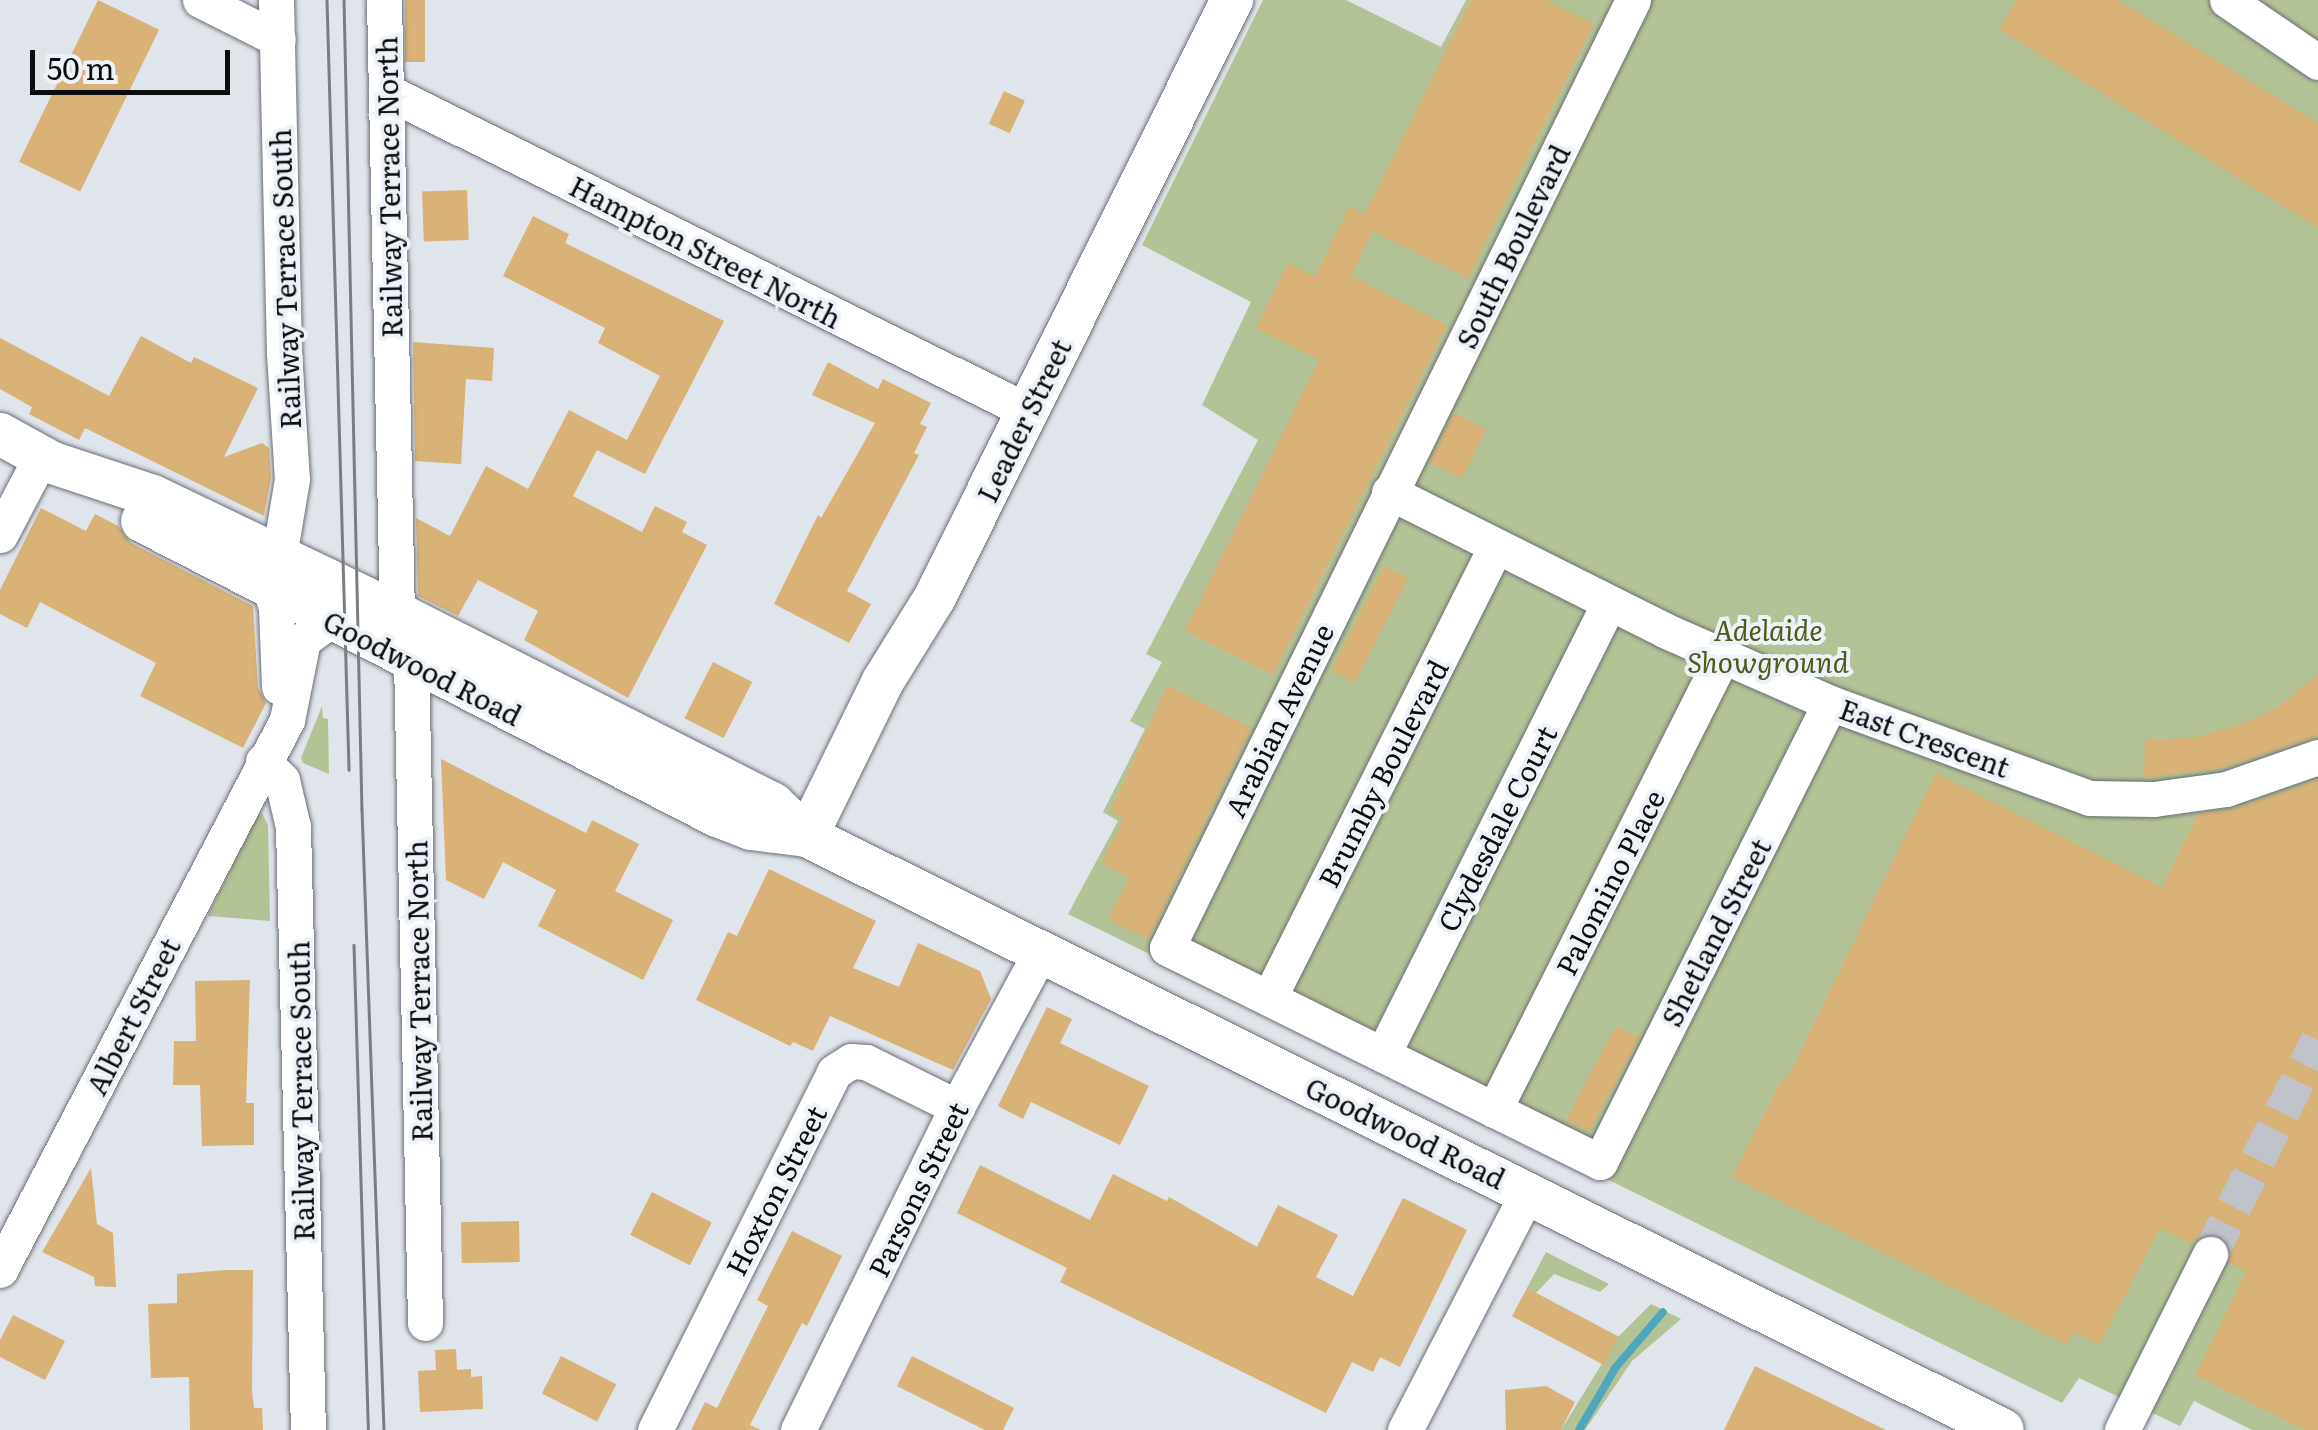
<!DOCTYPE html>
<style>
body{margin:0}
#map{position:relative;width:2318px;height:1430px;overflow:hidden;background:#e0e4eb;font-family:Literata,serif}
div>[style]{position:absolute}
.green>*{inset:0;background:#b4c395}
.stream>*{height:8px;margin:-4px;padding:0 4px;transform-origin:4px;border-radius:4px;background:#4fa7bc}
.building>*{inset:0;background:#d8b276;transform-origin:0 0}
.minor-tunnel>*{height:35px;margin-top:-17.5px;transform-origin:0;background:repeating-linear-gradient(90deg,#c0c4ca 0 35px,transparent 0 53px)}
.roads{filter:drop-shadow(0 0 2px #6b6f75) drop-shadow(0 0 2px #6b6f75)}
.minor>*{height:35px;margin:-17.5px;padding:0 17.5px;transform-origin:17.5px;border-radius:17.5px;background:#fff}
.major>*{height:42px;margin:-21px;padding:0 21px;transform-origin:21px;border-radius:21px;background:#fff}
.tram>*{height:2.5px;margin:-1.25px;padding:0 1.25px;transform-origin:1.25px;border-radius:1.25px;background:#7b7d82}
span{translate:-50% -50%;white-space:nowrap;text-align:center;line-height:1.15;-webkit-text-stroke:8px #edf2f9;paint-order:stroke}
.street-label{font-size:28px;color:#0b0c0e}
.park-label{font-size:28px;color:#4b5d18;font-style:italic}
.scale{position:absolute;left:30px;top:50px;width:200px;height:45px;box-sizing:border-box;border:5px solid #0b0c0e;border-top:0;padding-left:12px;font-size:30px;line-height:35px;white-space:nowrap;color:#0b0c0e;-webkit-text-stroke:8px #edf2f9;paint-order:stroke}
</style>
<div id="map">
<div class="green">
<i style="clip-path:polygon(1263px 0,1346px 0,1441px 47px,1466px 0,2318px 0,2318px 1430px,2252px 1430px,2194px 1401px,2180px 1426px,2079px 1378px,2062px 1403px,1068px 914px,1118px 821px,1103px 812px,1145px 729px,1130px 721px,1162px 662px,1146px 654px,1258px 440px,1202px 405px,1251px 302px,1142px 245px)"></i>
<i style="clip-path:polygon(322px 706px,323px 718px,328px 719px,329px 774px,303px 763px,301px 758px)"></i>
<i style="clip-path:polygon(262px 813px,268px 825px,270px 921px,208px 916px,256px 816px)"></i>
<i style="clip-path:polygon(1546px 1252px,1609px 1284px,1600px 1292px,1554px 1274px,1536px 1293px,1527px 1288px)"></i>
<i style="clip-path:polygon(1651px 1304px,1681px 1319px,1632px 1361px,1585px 1430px,1561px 1430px,1619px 1336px)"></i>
</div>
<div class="stream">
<i style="left:1579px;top:1430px;width:73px;rotate:-59.6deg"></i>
<i style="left:1616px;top:1367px;width:72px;rotate:-49.5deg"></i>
</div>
<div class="building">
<i style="left:98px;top:0;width:68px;height:180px;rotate:26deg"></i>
<i style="left:405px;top:0;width:20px;height:62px"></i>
<i style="clip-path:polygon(1471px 0,1546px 0,1594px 24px,1468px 278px,1372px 231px,1351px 276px,1447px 325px,1273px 675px,1185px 631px,1319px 360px,1256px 328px,1288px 263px,1315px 277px,1349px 207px,1365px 214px)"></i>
<i style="clip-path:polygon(2017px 0,2118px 0,2318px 123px,2318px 228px,1999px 29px)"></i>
<i style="left:1004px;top:91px;width:23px;height:36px;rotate:25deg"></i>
<i style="left:467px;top:190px;width:50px;height:45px;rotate:88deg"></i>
<i style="clip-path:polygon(533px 216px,569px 234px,565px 243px,724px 321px,645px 474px,597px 450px,573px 496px,642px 532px,655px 506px,687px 522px,682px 532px,707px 545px,628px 698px,524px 640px,538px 611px,478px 580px,458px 616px,418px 596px,416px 518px,450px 536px,486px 466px,528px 489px,569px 410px,627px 440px,660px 376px,598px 343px,605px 328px,503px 276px)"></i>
<i style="clip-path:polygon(141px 336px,191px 363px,194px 357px,258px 388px,224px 457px,262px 443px,269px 448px,271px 478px,264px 516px,85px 428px,79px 440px,29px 414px,32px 407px,0 389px,0 338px,109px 396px)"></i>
<i style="clip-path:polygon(413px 342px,494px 348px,492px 381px,466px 379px,461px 464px,415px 461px)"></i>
<i style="clip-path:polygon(828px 362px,878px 389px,883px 379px,931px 403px,920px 424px,927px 427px,914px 453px,919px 455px,847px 591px,871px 604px,849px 643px,774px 604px,818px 515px,821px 518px,875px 423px,812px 395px)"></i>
<i style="left:1454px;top:413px;width:36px;height:55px;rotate:27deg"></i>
<i style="clip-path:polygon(41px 508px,86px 531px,95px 514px,118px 526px,131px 543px,253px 606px,258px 688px,266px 703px,243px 748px,140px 696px,156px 663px,40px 602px,27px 628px,0 614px,0 590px)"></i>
<i style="left:1384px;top:566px;width:27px;height:117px;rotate:27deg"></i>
<i style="left:713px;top:662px;width:44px;height:63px;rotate:27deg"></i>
<i style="clip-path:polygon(2318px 674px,2318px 736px,2221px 768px,2144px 778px,2145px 740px,2192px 738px,2242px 724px,2278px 707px)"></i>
<i style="clip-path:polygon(1167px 685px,1251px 728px,1148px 939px,1108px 919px,1129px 877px,1101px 863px,1124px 818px,1110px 812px)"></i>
<i style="clip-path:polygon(441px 759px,586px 833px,592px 820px,639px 844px,615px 891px,673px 920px,643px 980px,538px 926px,556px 890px,503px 862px,484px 899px,446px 880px)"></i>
<i style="clip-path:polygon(1936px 773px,2162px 887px,2198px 814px,2233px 809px,2318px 780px,2318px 1430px,2305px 1430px,2195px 1375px,2246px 1272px,2229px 1263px,2228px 1243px,2219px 1235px,2199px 1236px,2191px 1244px,2160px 1228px,2099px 1345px,2074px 1332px,2067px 1345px,1732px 1177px,1783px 1077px,1787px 1079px)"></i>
<i style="clip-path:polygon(769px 869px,876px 921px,853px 968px,899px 987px,918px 943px,980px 971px,991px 999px,953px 1070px,830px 1016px,813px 1051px,793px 1042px,790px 1046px,696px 1000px,728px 932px,737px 936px)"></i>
<i style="clip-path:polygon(250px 980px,246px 1103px,254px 1103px,254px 1145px,202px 1146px,200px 1085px,173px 1085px,174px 1041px,196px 1041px,195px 981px)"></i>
<i style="clip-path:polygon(1047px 1007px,1072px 1019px,1060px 1043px,1149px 1086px,1120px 1145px,1031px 1102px,1023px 1119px,998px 1106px)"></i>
<i style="left:1616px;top:1026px;width:26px;height:106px;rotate:28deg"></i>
<i style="clip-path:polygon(980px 1165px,1090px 1220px,1113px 1174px,1167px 1201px,1169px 1197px,1257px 1247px,1278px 1205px,1338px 1235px,1316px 1277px,1353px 1296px,1403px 1198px,1467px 1230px,1400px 1367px,1380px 1357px,1373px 1372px,1352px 1362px,1326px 1413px,1060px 1282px,1067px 1268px,957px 1213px)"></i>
<i style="clip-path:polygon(91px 1168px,97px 1224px,113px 1233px,116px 1287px,95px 1286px,94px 1277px,42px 1252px)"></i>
<i style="left:652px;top:1192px;width:67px;height:48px;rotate:27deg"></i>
<i style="left:519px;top:1221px;width:41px;height:58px;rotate:89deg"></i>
<i style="clip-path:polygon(792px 1231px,842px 1256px,807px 1326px,802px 1323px,750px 1425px,761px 1430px,691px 1430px,705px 1402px,717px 1408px,768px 1306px,757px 1300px)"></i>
<i style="clip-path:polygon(226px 1270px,253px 1270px,252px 1391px,254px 1408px,262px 1408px,263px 1430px,190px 1430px,189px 1377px,151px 1378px,148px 1304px,177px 1303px,177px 1274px)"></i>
<i style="left:1527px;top:1288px;width:104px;height:32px;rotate:28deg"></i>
<i style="clip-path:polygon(13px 1315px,65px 1341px,45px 1380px,0 1357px,0 1340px)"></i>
<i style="clip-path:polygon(456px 1349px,457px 1370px,471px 1369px,471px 1377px,482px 1376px,483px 1409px,420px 1412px,418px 1371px,436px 1370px,435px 1350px)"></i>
<i style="left:561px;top:1356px;width:62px;height:42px;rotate:27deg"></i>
<i style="clip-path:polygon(912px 1356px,1014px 1408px,1003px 1430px,985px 1430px,897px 1386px)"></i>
<i style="clip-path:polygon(1755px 1366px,1886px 1430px,1724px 1430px)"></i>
<i style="clip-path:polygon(1546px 1386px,1575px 1402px,1561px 1430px,1506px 1430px,1505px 1390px)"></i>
</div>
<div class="minor-tunnel">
<i style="left:2210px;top:1254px;width:240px;rotate:-63.2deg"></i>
</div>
<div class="roads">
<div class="minor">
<i style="left:200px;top:0;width:87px;rotate:26.6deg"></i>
<i style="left:276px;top:0;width:353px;rotate:88.7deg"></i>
<i style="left:284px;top:353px;width:126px;rotate:86.4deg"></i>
<i style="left:292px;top:479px;width:79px;rotate:99.5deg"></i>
<i style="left:384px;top:0;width:613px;rotate:88.79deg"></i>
<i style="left:1633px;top:0;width:1056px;rotate:116.18deg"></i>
<i style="left:1167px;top:948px;width:483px;rotate:26.3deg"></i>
<i style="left:1600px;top:1162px;width:513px;rotate:-63.39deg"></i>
<i style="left:2227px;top:0;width:110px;rotate:34.3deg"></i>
<i style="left:386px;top:91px;width:716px;rotate:26.53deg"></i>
<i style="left:1389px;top:492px;width:308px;rotate:26.6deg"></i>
<i style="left:1664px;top:630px;width:181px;rotate:23.7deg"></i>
<i style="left:1830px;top:703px;width:276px;rotate:20.1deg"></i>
<i style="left:2089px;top:798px;width:65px;rotate:0.9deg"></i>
<i style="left:2154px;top:799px;width:73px;rotate:-7.9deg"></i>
<i style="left:2226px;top:789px;width:97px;rotate:-19.2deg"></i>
<i style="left:0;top:535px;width:88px;rotate:-62.3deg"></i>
<i style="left:270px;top:589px;width:20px;rotate:72deg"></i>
<i style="left:276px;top:608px;width:79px;rotate:87.8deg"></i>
<i style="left:411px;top:659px;width:664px;rotate:88.79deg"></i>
<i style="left:263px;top:761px;width:27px;rotate:45deg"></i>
<i style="left:282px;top:780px;width:48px;rotate:76.8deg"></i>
<i style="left:293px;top:827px;width:603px;rotate:88.58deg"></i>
<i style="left:1269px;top:998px;width:504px;rotate:-63.33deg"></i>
<i style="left:1383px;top:1054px;width:504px;rotate:-63.38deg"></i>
<i style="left:1494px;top:1110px;width:509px;rotate:-63.28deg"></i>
<i style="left:0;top:1270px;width:620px;rotate:-62.44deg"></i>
<i style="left:287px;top:720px;width:82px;rotate:-78.7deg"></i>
<i style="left:303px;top:640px;width:34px;rotate:-36deg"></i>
<i style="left:655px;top:1430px;width:400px;rotate:-63.4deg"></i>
<i style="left:834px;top:1072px;width:20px;rotate:-33deg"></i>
<i style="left:851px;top:1061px;width:15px;rotate:4deg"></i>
<i style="left:866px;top:1062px;width:102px;rotate:26.3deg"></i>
<i style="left:798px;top:1430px;width:360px;rotate:-63.8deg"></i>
<i style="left:957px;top:1107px;width:177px;rotate:-61.7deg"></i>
<i style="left:1405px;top:1430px;width:268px;rotate:-62.7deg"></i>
<i style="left:2122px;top:1430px;width:197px;rotate:-63.4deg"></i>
</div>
<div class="major">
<i style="left:0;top:434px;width:60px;rotate:28.7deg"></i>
<i style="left:53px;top:463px;width:105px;rotate:18.3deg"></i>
<i style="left:153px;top:496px;width:271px;rotate:25.6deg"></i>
<i style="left:397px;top:613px;width:422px;rotate:26.9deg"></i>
<i style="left:773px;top:804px;width:47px;rotate:43.3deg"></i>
<i style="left:807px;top:836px;width:1335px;rotate:26.41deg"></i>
<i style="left:142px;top:521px;width:646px;rotate:27.16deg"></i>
<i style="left:717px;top:816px;width:36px;rotate:21deg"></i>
<i style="left:751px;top:829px;width:56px;rotate:7.1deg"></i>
<i style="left:807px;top:836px;width:173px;rotate:-63.9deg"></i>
<i style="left:883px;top:681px;width:99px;rotate:-58.2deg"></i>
<i style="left:935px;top:597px;width:667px;rotate:-63.55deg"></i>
</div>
</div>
<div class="tram">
<i style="left:327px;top:0;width:770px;rotate:88.36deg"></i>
<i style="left:344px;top:0;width:809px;rotate:88.73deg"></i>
<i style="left:362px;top:809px;width:621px;rotate:87.97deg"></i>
<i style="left:354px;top:945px;width:485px;rotate:88.3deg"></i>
</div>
<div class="street-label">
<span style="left:388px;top:187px;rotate:-91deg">Railway Terrace North</span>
<span style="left:1512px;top:246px;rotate:-64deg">South Boulevard</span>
<span style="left:706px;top:251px;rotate:27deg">Hampton Street North</span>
<span style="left:284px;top:279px;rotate:-92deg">Railway Terrace South</span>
<span style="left:1023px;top:420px;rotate:-64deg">Leader Street</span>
<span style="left:423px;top:667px;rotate:27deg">Goodwood Road</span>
<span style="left:1278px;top:720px;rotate:-64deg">Arabian Avenue</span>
<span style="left:1925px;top:737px;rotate:20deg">East Crescent</span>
<span style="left:1382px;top:773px;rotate:-63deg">Brumby Boulevard</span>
<span style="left:1496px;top:828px;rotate:-63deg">Clydesdale Court</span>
<span style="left:1609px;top:882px;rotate:-63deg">Palomino Place</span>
<span style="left:1715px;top:932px;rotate:-63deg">Shetland Street</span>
<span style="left:418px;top:991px;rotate:-91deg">Railway Terrace North</span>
<span style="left:132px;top:1016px;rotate:-63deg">Albert Street</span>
<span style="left:300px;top:1091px;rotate:-91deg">Railway Terrace South</span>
<span style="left:1406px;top:1132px;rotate:26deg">Goodwood Road</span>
<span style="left:917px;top:1189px;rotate:-64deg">Parsons Street</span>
<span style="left:775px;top:1190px;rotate:-63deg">Hoxton Street</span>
</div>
<div class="park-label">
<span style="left:1768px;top:645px">Adelaide<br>Showground</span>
</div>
<div class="scale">50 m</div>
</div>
